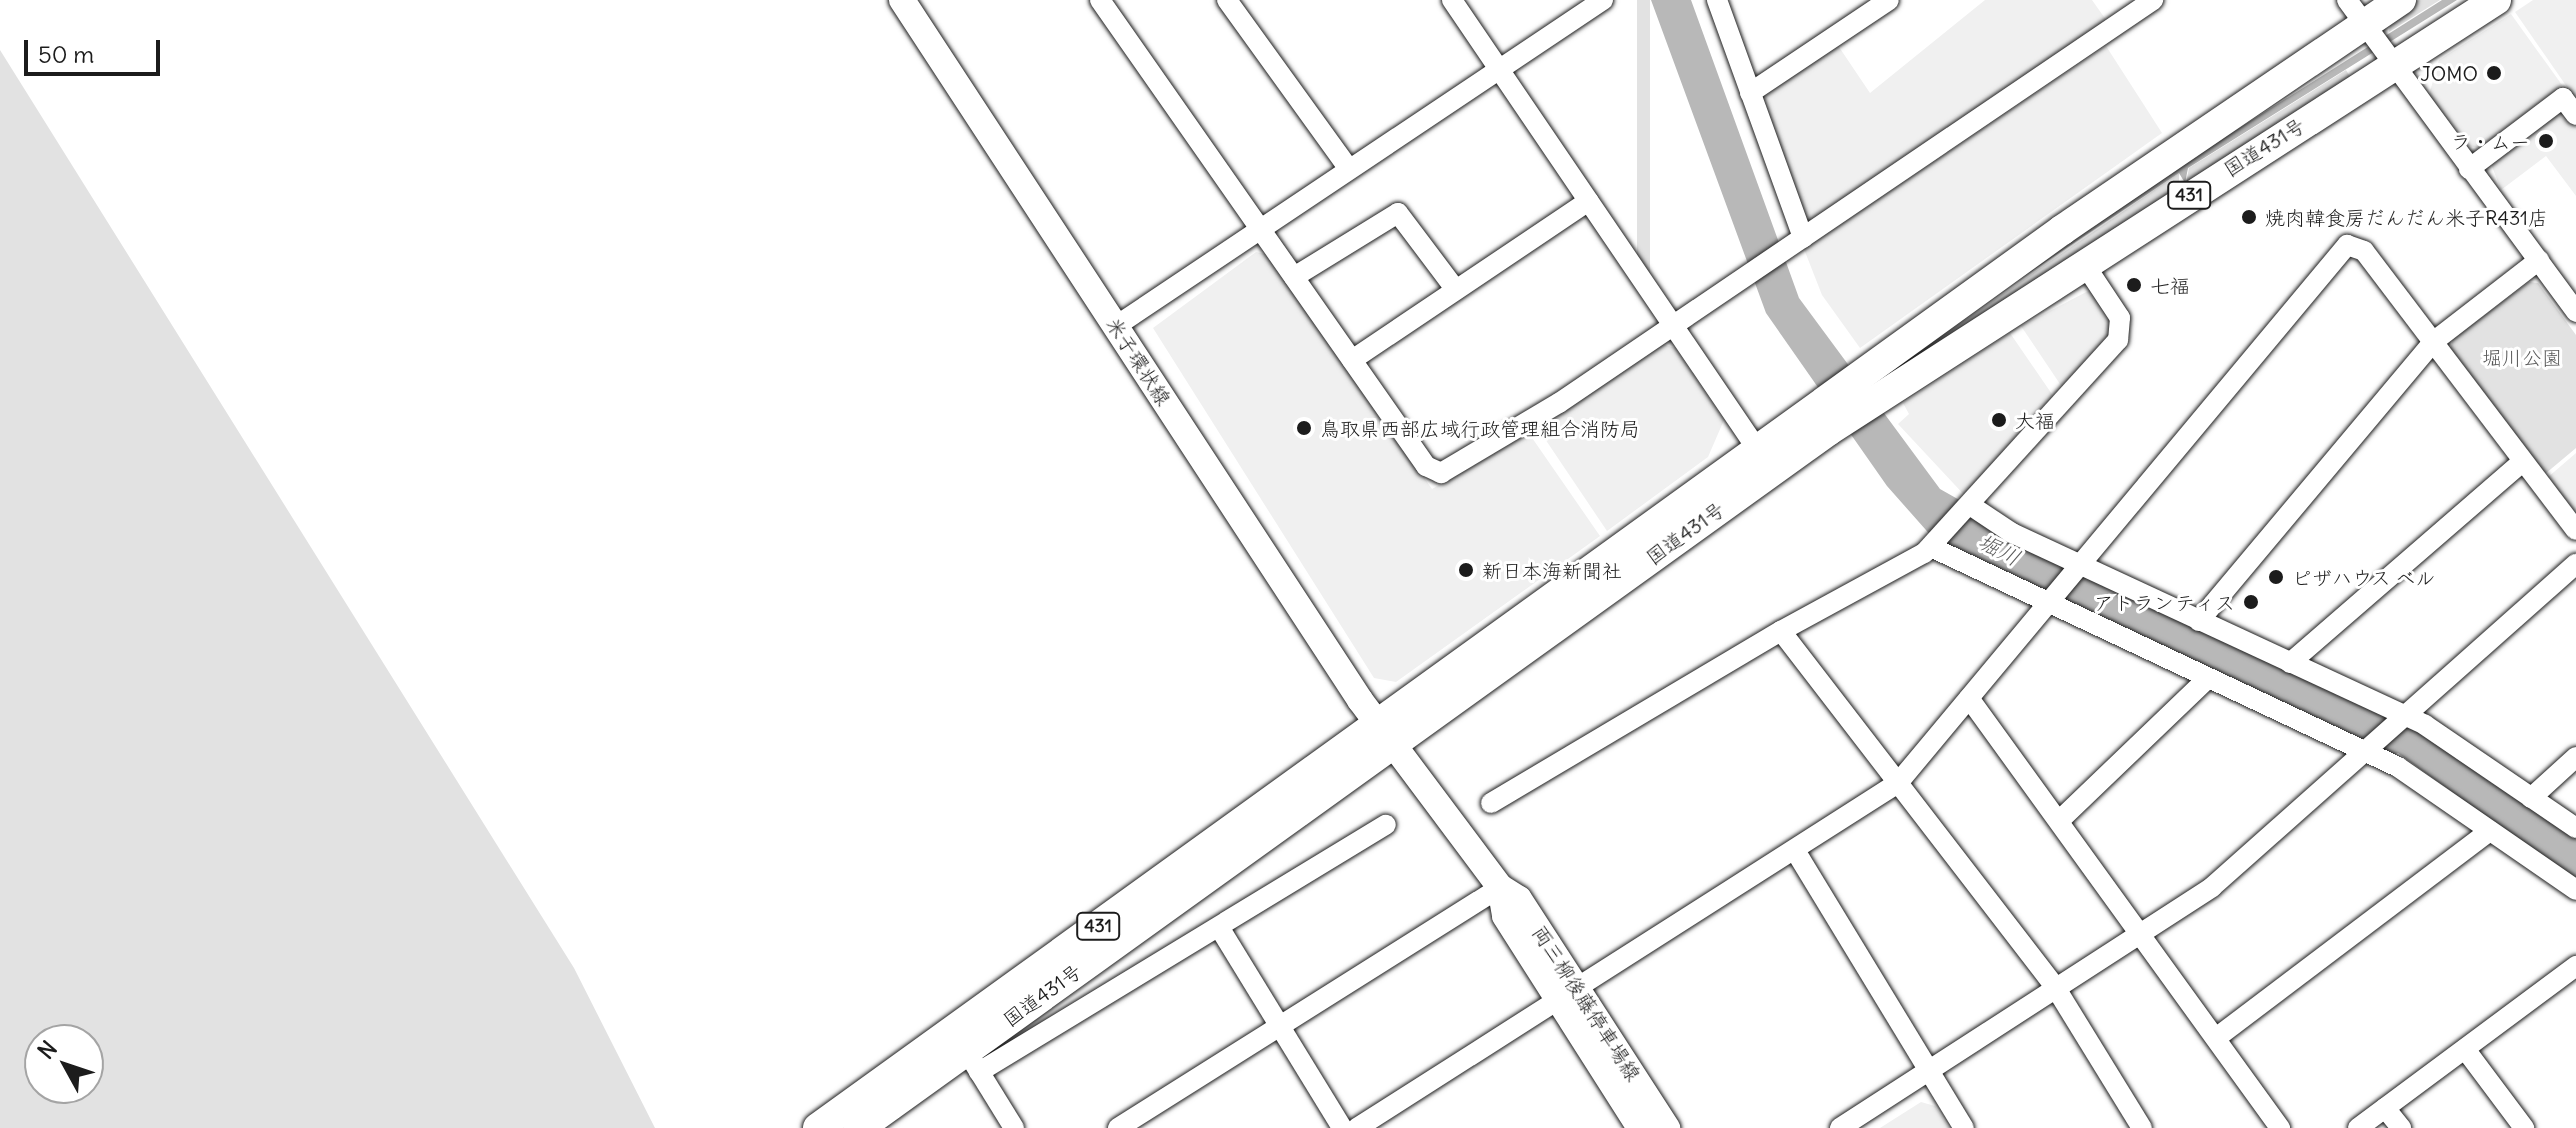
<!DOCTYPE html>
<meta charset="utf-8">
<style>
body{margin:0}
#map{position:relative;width:2576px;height:1128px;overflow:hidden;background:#fff;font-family:Delius,"Klee One",sans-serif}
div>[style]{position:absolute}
.built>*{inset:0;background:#f0f0f0}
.green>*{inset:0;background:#e2e2e2;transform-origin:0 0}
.water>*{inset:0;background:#b8b8b8}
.roads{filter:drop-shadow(0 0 2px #1c1c1c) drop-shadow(0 0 2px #1c1c1c)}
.minor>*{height:20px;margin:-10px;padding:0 10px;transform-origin:10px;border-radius:10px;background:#fff}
.major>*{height:26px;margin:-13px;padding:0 13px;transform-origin:13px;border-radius:13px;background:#fff}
.highway>*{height:30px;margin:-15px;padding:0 15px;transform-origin:15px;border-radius:15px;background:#fff}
.dots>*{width:22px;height:22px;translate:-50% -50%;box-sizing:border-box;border:4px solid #fff;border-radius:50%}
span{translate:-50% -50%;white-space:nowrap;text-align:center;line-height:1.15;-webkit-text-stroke:6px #fff;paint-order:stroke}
.shield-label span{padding:2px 6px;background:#fff;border:2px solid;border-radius:6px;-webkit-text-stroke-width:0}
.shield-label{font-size:18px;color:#1c1c1c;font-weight:700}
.poi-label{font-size:20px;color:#1c1c1c}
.right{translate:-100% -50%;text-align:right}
.left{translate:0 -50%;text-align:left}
.street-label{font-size:20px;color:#1c1c1c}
.park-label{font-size:20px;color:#575757}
.water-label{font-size:22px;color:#5a5a5a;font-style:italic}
.north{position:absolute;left:24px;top:1024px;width:80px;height:80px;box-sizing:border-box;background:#fff;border:2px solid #a4a4a4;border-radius:50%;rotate:310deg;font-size:22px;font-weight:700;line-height:32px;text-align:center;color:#1c1c1c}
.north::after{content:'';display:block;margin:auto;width:28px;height:36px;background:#1c1c1c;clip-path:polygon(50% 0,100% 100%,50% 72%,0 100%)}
.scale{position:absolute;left:24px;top:40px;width:136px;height:36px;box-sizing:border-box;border:4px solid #1c1c1c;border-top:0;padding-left:10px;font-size:24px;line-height:28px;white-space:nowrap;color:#1c1c1c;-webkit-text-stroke:6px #fff;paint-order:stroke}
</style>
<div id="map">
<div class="built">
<i style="clip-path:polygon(1985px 0,2092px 0,2109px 24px,1817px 220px,1804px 216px,1764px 103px,1768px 91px,1837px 44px,1870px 93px)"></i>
<i style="clip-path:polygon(2533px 0,2576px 0,2576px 100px,2515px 12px)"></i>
<i style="clip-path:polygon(2511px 14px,2562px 85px,2479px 148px,2469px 146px,2429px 95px,2439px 60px)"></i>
<i style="clip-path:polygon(2106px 46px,2162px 133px,1860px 348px,1822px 295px,1804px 249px)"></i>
<i style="clip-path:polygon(2555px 113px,2576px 127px,2576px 196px,2546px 156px,2501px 190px,2490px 161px)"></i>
<i style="clip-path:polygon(1256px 252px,1269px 255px,1432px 489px,1528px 432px,1600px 536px,1396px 682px,1374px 678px,1153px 328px)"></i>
<i style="clip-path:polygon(2092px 289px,2113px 323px,2112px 336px,2064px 390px,2021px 326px)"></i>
<i style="clip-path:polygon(2010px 333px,2056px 400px,1968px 499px,1898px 424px,1909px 414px,1903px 403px)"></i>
<i style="clip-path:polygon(1662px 344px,1675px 348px,1724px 420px,1708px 457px,1607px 531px,1537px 427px)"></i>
<i style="clip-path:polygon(2576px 453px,2576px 516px,2547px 478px)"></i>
<i style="clip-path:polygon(1921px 1102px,1935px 1106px,1949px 1128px,1880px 1128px)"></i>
</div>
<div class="green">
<i style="left:1637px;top:0;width:13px;height:291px"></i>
<i style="clip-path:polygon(2419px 0,2440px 0,2389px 32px,2391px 18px)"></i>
<i style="clip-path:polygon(evenodd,0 50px,574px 968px,655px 1128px,0 1128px,0 50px,40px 1040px,88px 1040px,88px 1088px,40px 1088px,40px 1040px)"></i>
<i style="clip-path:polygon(2346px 70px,2351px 78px,2186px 183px,2189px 168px)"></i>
<i style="clip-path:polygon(2179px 173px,2179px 188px,1878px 380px)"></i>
<i style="clip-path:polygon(2529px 282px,2538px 283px,2576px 335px,2576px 448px,2545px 474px,2450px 350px,2453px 339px)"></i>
</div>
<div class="water">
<i style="clip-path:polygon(1651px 0,1691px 0,1799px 298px,1940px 489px,2147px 606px,2420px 729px,2576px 836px,2576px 881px,2398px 753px,2388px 757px,1941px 547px,1887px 486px,1766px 313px)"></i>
<i style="clip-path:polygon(2442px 0,2457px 0,2188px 168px,2185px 183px,2179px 173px,1975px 309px,2200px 153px)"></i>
</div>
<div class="roads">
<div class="minor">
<i style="left:1100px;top:0;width:569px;rotate:55.02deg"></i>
<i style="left:1426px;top:466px;width:17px;rotate:25deg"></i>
<i style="left:1441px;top:473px;width:137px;rotate:-30.7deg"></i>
<i style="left:1559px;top:403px;width:718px;rotate:-34.15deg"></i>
<i style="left:1227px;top:0;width:208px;rotate:54.2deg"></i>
<i style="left:1452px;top:0;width:543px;rotate:55.81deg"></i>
<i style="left:1717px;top:0;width:253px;rotate:70.1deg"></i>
<i style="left:2347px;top:0;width:387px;rotate:53.7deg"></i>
<i style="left:1750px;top:93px;width:167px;rotate:-33.8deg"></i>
<i style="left:2469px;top:169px;width:118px;rotate:-37.1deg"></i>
<i style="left:2563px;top:98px;width:21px;rotate:53deg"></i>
<i style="left:2083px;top:262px;width:67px;rotate:56.5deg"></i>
<i style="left:2120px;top:318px;width:22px;rotate:95deg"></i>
<i style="left:2118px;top:340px;width:288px;rotate:132.3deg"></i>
<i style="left:1924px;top:553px;width:163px;rotate:151.4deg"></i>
<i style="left:1781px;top:631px;width:453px;rotate:52.4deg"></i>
<i style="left:2057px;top:990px;width:162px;rotate:58.4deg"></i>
<i style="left:1294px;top:277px;width:122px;rotate:-31.6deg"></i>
<i style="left:1398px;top:213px;width:96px;rotate:53deg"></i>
<i style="left:1116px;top:326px;width:586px;rotate:-33.8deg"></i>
<i style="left:1352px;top:360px;width:285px;rotate:-33.9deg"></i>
<i style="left:1973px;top:507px;width:47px;rotate:33.7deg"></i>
<i style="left:2012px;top:533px;width:455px;rotate:24.9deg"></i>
<i style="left:2425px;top:725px;width:183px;rotate:34.3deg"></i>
<i style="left:1931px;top:547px;width:516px;rotate:25.22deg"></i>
<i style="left:2398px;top:767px;width:216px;rotate:34.6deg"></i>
<i style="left:2199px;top:621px;width:364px;rotate:-50deg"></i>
<i style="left:2433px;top:342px;width:134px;rotate:-37.7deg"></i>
<i style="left:2290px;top:663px;width:308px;rotate:-40.9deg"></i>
<i style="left:1969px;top:698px;width:531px;rotate:54.12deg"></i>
<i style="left:2531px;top:798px;width:61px;rotate:-42.3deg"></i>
<i style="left:1491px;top:803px;width:337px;rotate:-30.7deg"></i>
<i style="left:2060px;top:820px;width:204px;rotate:-43.8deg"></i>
<i style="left:1796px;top:852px;width:323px;rotate:58.7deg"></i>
<i style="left:1219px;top:927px;width:236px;rotate:58.5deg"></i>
<i style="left:2216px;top:1038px;width:343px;rotate:-37.1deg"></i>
<i style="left:2465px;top:1049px;width:99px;rotate:53.2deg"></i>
<i style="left:972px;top:1060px;width:80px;rotate:58.3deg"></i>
<i style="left:979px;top:1072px;width:476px;rotate:-31.3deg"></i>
<i style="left:2385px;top:1108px;width:26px;rotate:51deg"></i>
<i style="left:1118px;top:1128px;width:452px;rotate:-32.2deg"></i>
<i style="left:1357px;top:1128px;width:642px;rotate:-32.53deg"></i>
<i style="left:1898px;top:783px;width:701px;rotate:-50.15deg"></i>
<i style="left:2347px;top:245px;width:18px;rotate:19deg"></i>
<i style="left:2364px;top:251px;width:350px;rotate:52.8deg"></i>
<i style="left:1840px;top:1128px;width:443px;rotate:-32.9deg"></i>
<i style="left:2212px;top:887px;width:487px;rotate:-41.6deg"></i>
<i style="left:2358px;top:1128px;width:272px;rotate:-36.6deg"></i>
</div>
<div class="major">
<i style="left:902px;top:0;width:837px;rotate:56.8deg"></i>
<i style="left:1360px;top:700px;width:234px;rotate:53.2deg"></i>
<i style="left:1500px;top:887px;width:29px;rotate:80deg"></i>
<i style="left:1505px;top:916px;width:251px;rotate:57.5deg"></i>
<i style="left:1500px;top:887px;width:22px;rotate:32deg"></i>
<i style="left:1519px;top:899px;width:273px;rotate:57.1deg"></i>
</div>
<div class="highway">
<i style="left:818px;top:1128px;width:1534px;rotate:-35.82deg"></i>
<i style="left:2062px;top:230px;width:410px;rotate:-34.2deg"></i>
<i style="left:859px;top:1128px;width:1194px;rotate:-35.73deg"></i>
<i style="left:1828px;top:431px;width:795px;rotate:-32.83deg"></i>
</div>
</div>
<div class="dots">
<i style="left:2494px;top:73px;background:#1c1c1c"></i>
<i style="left:2546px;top:141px;background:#1c1c1c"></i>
<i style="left:2249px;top:217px;background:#1c1c1c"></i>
<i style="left:2134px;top:285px;background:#1c1c1c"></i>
<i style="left:1999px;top:420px;background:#1c1c1c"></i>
<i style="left:1304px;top:428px;background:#1c1c1c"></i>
<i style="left:1466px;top:570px;background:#1c1c1c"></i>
<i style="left:2276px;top:577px;background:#1c1c1c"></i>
<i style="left:2251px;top:602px;background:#1c1c1c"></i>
</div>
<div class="shield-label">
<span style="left:2189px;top:195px">431</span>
<span style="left:1098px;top:926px">431</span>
</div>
<div class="poi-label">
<span class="right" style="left:2478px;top:73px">JOMO</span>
<span class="right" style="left:2530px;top:141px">ラ・ムー</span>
<span class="left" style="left:2265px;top:217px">焼肉韓食房だんだん米子R431店</span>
<span class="left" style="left:2150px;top:285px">七福</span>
<span class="left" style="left:2015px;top:420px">大福</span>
<span class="left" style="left:1320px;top:428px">鳥取県西部広域行政管理組合消防局</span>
<span class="left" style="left:1482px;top:570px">新日本海新聞社</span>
<span class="left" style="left:2292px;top:577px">ピザハウス ベル</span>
<span class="right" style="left:2235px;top:602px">アトランティス</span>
</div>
<div class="street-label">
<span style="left:2264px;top:147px;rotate:-32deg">国道431号</span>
<span style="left:1139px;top:361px;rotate:57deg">米子環状線</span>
<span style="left:1685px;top:533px;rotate:-36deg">国道431号</span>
<span style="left:1042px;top:995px;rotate:-36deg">国道431号</span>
<span style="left:1587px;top:1003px;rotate:57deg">両三柳後藤停車場線</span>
</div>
<div class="park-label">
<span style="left:2522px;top:357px">堀川公園</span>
</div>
<div class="water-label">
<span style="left:1999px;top:550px;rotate:27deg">堀川</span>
</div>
<div class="north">N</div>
<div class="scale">50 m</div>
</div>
